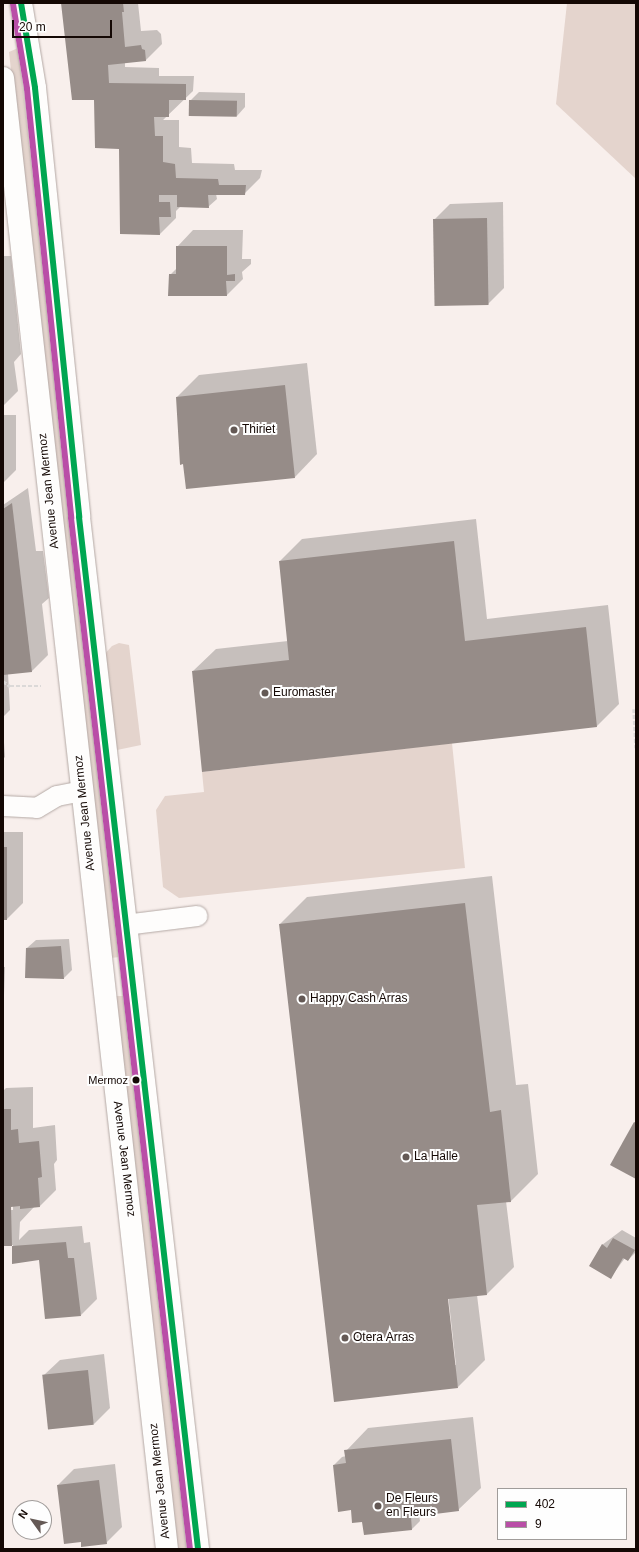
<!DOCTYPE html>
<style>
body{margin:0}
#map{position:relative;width:639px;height:1552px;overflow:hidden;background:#f8efec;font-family:Helvetica,sans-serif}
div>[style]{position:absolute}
.green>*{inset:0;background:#e4d4cd}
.shadow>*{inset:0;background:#0003}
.building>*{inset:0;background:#968c88;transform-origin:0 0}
.path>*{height:2.5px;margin-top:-1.25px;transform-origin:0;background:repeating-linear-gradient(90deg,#dcd9d8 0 4px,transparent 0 6px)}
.roads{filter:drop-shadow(0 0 1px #b4a9a5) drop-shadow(0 0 1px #b4a9a5)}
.service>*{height:20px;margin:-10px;padding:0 10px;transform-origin:10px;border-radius:10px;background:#fefdfc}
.secondary>*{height:22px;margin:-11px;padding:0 11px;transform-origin:11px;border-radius:11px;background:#fefdfc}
.bus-1>*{height:6px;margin:-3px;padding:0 3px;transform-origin:3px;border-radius:3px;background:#00a651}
.bus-2>*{height:6px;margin:-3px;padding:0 3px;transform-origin:3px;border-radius:3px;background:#b94ea7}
.dots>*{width:11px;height:11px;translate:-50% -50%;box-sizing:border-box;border:2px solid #fefefe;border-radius:50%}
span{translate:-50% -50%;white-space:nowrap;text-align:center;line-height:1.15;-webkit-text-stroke:4px #fefefe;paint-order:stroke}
.bus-label{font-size:11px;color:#140804}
.right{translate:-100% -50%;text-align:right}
.poi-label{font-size:12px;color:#140804}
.left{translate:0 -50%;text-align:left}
.street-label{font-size:12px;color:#140804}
.frame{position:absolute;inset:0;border:4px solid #140804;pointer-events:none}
.legend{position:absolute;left:497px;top:1488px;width:130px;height:52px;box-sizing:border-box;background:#fefefe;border:1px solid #a09c9a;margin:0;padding:5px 7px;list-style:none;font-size:12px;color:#140804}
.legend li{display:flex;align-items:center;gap:8px;height:20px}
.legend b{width:20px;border:1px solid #a09c9a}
.north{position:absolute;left:12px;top:1500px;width:40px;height:40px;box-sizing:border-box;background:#fefefe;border:1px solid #a09c9a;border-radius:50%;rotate:303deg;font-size:11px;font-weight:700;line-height:16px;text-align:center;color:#140804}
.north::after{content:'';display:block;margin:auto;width:14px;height:18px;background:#645955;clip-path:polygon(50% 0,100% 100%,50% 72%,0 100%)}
.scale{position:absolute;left:12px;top:20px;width:100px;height:18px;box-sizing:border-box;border:2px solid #140804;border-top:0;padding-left:5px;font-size:12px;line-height:14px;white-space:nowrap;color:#140804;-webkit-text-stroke:3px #fefefe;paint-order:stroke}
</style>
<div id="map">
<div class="green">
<i style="clip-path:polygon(567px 3px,636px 3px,636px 179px,556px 104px)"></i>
<i style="clip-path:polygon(18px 48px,47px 299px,120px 957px,110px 958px,12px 79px,9px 52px)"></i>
<i style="clip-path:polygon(119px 643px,129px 645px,141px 745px,117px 750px,102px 657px,112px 646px)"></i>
<i style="clip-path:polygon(452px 743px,465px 868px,179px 898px,163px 887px,156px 810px,165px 796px,204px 792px,202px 772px)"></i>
<i style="clip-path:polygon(115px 996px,124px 996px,189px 1549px,177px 1549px)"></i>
</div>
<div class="shadow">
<i style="clip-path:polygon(62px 3px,138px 3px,141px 31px,157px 30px,161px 34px,162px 44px,146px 60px,125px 62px,125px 67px,159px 68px,159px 76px,194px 76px,193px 91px,163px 120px,179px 120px,179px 147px,191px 148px,192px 163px,234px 164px,235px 170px,262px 170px,260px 178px,244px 194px,216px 194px,217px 199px,208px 207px,180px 207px,176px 211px,176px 218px,160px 234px,121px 233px,120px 148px,95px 99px)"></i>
<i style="clip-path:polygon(199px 92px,245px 93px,245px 107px,237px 116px,190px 101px)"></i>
<i style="clip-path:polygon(503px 202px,504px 288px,488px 304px,434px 220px,450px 204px)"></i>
<i style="clip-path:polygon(193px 230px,243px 230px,242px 259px,251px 259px,251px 264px,242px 272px,243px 279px,227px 295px,170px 275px,177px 268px,177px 247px)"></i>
<i style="clip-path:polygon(3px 256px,11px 256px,21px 354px,14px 362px,18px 391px,3px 406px)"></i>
<i style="clip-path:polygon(307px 363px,317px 454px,295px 477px,177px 397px,199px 375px)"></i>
<i style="clip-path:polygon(3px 415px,16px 415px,16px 470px,3px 483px)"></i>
<i style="clip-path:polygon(28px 488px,36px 551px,43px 551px,49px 598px,42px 604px,48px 655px,32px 671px,8px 673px,10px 710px,3px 717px,3px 505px)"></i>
<i style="clip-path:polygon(476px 519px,487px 619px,608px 605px,619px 704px,597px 726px,203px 771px,193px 671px,216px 649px,288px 641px,280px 561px,302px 539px)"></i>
<i style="clip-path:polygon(3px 728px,5px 757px,3px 759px)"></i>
<i style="clip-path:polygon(3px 832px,23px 832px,23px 903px,7px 919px,3px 919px)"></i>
<i style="clip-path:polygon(evenodd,492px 876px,516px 1085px,528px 1084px,538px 1174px,511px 1201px,506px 1201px,514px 1267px,487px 1294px,477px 1295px,485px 1360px,458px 1387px,280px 924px,307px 897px,492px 876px,446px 1294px,448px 1294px,456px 1365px,454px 1365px,446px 1294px)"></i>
<i style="clip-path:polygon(69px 939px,72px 970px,64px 978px,27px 948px,36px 940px)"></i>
<i style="clip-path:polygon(3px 967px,5px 967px,3px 1023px)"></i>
<i style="clip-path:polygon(evenodd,33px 1087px,33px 1128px,55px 1125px,57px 1160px,54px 1164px,56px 1190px,40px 1206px,34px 1207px,20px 1222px,19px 1240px,29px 1230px,82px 1226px,84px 1243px,90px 1242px,97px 1299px,81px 1315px,40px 1259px,13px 1263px,13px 1245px,3px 1245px,3px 1091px,6px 1088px,33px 1087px,11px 1202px,13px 1202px,13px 1210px,11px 1210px,11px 1202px)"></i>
<i style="clip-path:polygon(622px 1230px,636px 1238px,636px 1252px,628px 1260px,625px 1258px,611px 1277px,602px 1245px)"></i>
<i style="clip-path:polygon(104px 1354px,110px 1408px,94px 1424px,43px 1376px,60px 1360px)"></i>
<i style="clip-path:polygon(473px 1417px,481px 1488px,458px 1510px,419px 1515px,420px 1521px,412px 1529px,363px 1521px,352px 1509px,334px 1465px,342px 1457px,346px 1456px,346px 1451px,368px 1428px)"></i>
<i style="clip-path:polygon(115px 1464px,122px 1527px,106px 1543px,82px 1541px,58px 1485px,74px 1469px)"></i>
</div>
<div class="building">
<i style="clip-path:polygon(61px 3px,123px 3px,124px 12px,122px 12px,125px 47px,141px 45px,142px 49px,145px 50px,146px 61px,108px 65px,109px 83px,186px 84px,186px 100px,169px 100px,169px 117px,154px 117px,155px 136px,163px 136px,163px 162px,175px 164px,176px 178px,218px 179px,219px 185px,246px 185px,245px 195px,208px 195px,209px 208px,177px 207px,177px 195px,159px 195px,159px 202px,170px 202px,171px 217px,159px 217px,160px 235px,120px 234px,119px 149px,95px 148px,94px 100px,72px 100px)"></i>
<i style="left:189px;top:100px;width:48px;height:16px;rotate:1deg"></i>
<i style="left:487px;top:218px;width:87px;height:54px;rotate:89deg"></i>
<i style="clip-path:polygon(176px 246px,227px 246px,227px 275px,235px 274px,235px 281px,226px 281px,227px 296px,168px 296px,169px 274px,176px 274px)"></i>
<i style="clip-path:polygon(285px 385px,295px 478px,186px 489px,183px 464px,180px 465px,176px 397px)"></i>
<i style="clip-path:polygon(12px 503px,32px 672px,3px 675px,3px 509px)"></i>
<i style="clip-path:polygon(454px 541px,465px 641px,586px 627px,597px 727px,202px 772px,192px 671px,289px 660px,279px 561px)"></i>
<i style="left:3px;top:847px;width:4px;height:73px"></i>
<i style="clip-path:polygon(465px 903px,490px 1112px,501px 1110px,511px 1202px,477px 1205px,487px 1295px,448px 1299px,458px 1388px,334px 1402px,279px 924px)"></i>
<i style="clip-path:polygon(61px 946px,64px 979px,25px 978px,26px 948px)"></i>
<i style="clip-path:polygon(3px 1109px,11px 1109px,11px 1130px,18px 1129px,19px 1143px,39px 1141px,42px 1177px,38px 1178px,40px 1207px,20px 1209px,20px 1206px,11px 1207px,12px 1246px,66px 1242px,68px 1258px,74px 1258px,81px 1316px,45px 1319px,39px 1260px,12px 1264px,12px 1246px,3px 1246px)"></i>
<i style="clip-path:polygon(634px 1122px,636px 1123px,636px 1179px,610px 1165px)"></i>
<i style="clip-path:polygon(613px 1238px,635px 1250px,628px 1261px,623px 1258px,611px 1279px,589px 1266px,602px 1244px,607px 1248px)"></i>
<i style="left:88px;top:1370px;width:55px;height:46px;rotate:84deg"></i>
<i style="clip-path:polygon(451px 1439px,459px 1511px,411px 1517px,412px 1530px,364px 1535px,362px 1522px,352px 1523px,351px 1510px,338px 1512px,333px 1465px,346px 1463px,344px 1450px)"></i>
<i style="clip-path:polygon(99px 1480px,107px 1544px,81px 1547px,81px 1542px,64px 1544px,57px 1485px)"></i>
</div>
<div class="path">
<i style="left:3px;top:681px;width:9px;rotate:36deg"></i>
<i style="left:10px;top:686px;width:31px"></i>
<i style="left:634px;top:709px;width:39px;rotate:87deg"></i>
</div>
<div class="roads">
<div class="service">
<i style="left:3px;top:806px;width:34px;rotate:3deg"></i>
<i style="left:37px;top:808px;width:23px;rotate:-31deg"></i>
<i style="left:57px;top:796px;width:26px;rotate:-11deg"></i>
<i style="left:125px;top:925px;width:73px;rotate:-7.1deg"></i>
</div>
<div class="secondary">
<i style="left:21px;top:3px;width:86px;rotate:80.6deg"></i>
<i style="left:35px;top:88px;width:431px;rotate:84.1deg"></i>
<i style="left:79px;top:517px;width:1039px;rotate:83.42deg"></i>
<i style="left:3px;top:78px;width:1480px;rotate:83.64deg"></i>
</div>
</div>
<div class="bus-1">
<i style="left:21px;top:3px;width:86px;rotate:80.6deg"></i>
<i style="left:35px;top:88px;width:431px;rotate:84.1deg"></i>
<i style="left:79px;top:517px;width:1039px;rotate:83.42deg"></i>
</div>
<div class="bus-2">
<i style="left:13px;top:4px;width:86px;rotate:80.6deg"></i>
<i style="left:27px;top:89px;width:431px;rotate:84.1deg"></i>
<i style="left:71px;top:518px;width:1038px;rotate:83.42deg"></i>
</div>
<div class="dots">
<i style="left:234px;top:430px;background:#645955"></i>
<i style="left:265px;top:693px;background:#645955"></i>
<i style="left:302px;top:999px;background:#645955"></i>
<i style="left:136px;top:1080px;background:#140804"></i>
<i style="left:406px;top:1157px;background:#645955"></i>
<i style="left:345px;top:1338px;background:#645955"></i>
<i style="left:378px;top:1506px;background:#645955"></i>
</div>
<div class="bus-label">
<span class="right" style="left:128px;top:1080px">Mermoz</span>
</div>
<div class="poi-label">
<span class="left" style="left:242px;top:430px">Thiriet</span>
<span class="left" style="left:273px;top:693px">Euromaster</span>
<span class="left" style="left:310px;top:999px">Happy Cash Arras</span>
<span class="left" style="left:414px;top:1157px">La Halle</span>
<span class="left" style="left:353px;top:1338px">Otera Arras</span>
<span class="left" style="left:386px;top:1506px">De Fleurs<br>en Fleurs</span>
</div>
<div class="street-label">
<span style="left:49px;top:491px;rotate:-96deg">Avenue Jean Mermoz</span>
<span style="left:85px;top:813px;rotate:-96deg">Avenue Jean Mermoz</span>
<span style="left:124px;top:1159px;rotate:83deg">Avenue Jean Mermoz</span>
<span style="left:160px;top:1481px;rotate:-96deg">Avenue Jean Mermoz</span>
</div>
<div class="frame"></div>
<ul class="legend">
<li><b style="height:5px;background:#00a651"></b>402</li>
<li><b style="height:5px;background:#b94ea7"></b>9</li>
</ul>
<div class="north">N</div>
<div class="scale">20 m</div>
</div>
